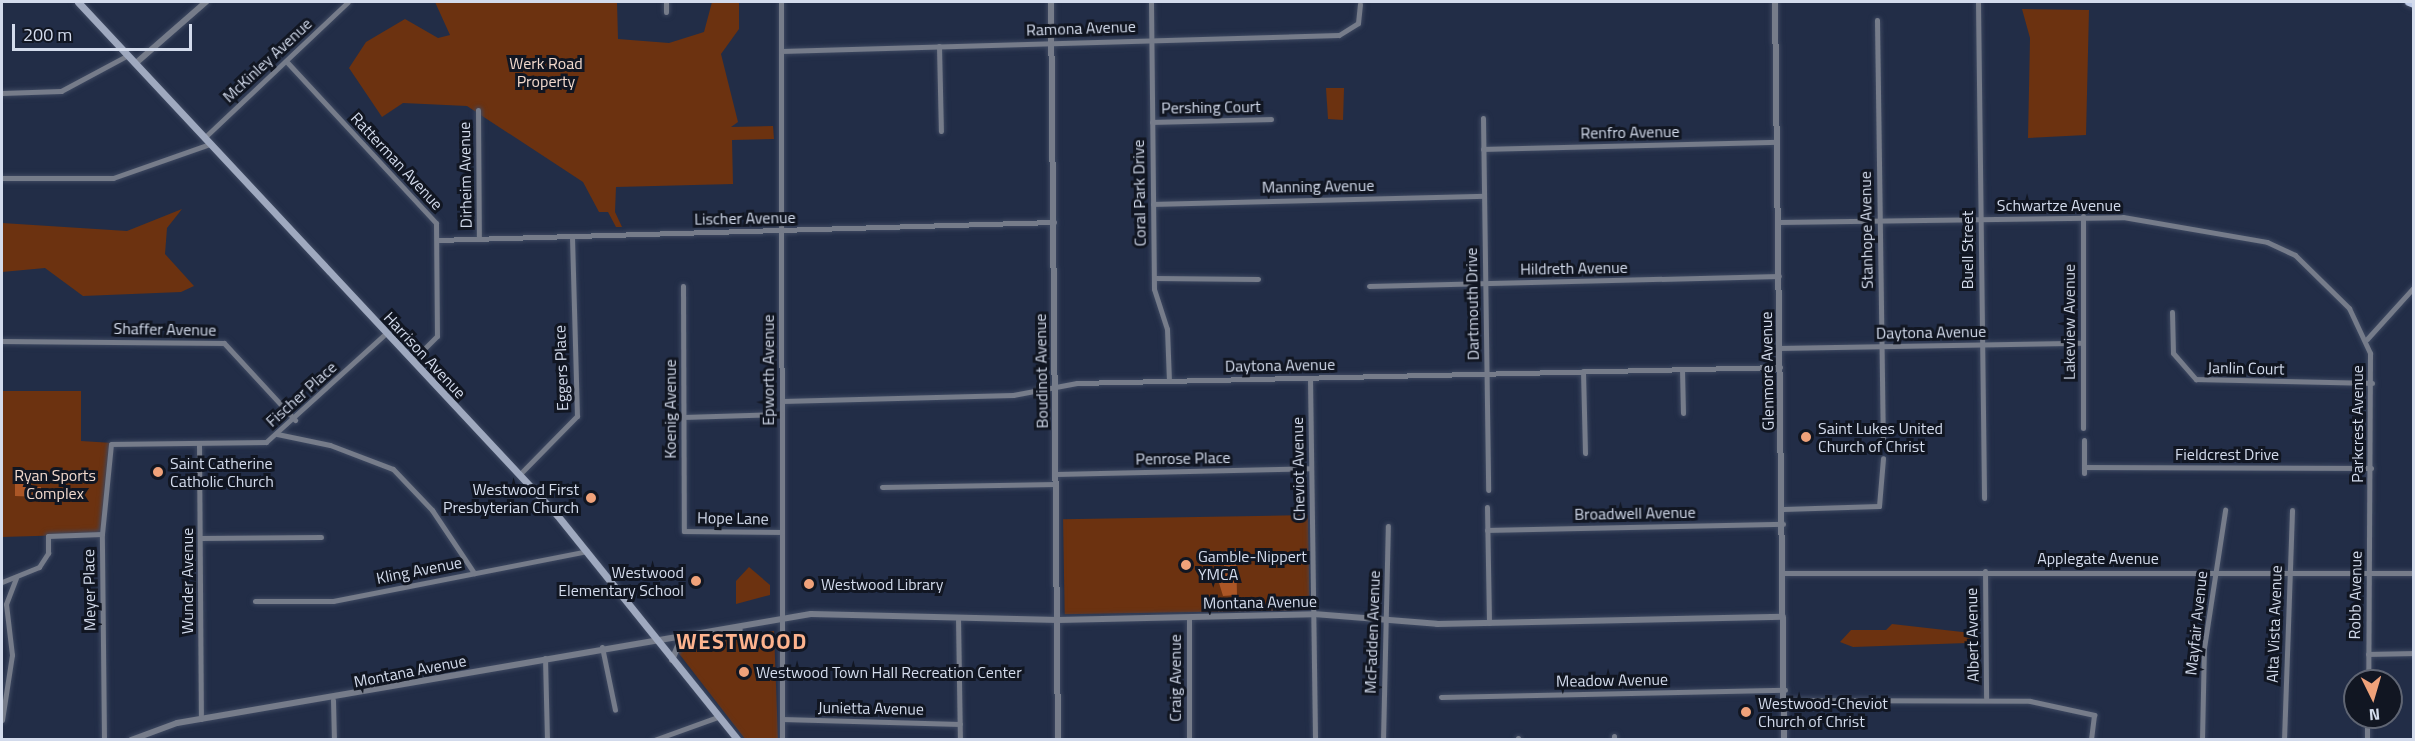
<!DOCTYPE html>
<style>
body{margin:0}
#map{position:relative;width:2415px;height:741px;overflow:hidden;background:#222d47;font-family:"Titillium Web",sans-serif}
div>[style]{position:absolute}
.green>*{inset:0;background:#6c3210;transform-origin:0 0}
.water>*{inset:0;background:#ab5626}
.roads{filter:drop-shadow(0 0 2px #3e4961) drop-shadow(0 0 2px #3e4961)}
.minor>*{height:5px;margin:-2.5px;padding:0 2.5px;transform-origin:2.5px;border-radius:2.5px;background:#767c8a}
.tertiary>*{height:6px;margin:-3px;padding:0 3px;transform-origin:3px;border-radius:3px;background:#767c8a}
.secondary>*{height:7px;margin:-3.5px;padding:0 3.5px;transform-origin:3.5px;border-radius:3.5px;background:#9fa9bf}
.primary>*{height:8px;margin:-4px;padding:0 4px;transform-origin:4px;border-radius:4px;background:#becbe8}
.dots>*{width:16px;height:16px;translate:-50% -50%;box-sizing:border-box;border:3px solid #111622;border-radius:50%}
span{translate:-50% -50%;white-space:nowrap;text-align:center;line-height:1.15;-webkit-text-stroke:6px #111622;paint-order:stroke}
.street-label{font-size:16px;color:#d3dbec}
.park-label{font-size:16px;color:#f1d9cd}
.poi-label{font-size:16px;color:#d3dbec}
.left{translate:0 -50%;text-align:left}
.right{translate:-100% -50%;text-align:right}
.district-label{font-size:22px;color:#fdb38e;font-weight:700;letter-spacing:1.5px}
.frame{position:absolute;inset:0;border:3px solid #d3dbec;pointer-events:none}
.north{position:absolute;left:2343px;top:669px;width:60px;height:60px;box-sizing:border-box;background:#111622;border:2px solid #5f6573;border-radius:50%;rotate:175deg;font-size:16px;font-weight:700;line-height:24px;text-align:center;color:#d3dbec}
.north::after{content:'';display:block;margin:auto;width:21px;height:27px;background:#f0a27a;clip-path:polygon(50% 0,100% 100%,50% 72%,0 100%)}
.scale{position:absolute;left:12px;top:24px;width:180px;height:27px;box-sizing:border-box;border:3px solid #d3dbec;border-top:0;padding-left:8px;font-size:18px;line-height:21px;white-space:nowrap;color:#d3dbec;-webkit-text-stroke:4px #111622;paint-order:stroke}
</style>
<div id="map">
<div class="green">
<i style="clip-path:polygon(435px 2px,617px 2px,618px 39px,669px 43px,704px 32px,712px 2px,739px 2px,739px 29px,721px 54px,738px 122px,731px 127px,773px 126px,774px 139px,732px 140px,733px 184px,616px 187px,615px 212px,622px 227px,616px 227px,608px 212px,599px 212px,583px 182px,467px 106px,403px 103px,382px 117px,349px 68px,366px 42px,405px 19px,438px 38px,450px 35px)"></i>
<i style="clip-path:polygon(2022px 9px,2089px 10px,2086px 135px,2028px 138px,2030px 38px)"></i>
<i style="clip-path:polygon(1326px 88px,1344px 88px,1343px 120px,1328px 119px)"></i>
<i style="clip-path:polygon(182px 209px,167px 228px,165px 254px,194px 286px,181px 292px,83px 296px,45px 268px,2px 272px,2px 223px,127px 231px)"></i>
<i style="clip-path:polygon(2px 391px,81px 391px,81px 441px,113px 443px,102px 534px,2px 537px)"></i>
<i style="left:1308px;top:515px;width:95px;height:245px;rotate:89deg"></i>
<i style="clip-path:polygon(749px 567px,770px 585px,770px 595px,736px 604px,736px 581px)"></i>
<i style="clip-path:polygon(1892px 624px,1980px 634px,1980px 650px,1967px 643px,1853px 647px,1840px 642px,1851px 630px,1886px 630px)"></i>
<i style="clip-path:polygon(774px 631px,778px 739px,745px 739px,677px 651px,681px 645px)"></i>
</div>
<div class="water">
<i style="clip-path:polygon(15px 474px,30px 474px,30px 487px,41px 487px,40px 497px,15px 496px)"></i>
<i style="clip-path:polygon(1236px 550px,1237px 595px,1223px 596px,1216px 573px,1224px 572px,1224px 551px)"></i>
</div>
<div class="roads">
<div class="minor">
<i style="left:666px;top:2px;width:10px;rotate:90deg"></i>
<i style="left:781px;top:2px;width:738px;rotate:89.92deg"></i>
<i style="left:1151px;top:2px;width:287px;rotate:89.4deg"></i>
<i style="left:1154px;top:289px;width:42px;rotate:72deg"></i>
<i style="left:1167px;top:329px;width:52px;rotate:87.8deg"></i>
<i style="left:1978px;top:2px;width:496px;rotate:89.3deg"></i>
<i style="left:1877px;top:20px;width:420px;rotate:89.2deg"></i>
<i style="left:939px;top:46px;width:85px;rotate:88.7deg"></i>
<i style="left:781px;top:51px;width:558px;rotate:-1.64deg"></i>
<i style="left:1339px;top:35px;width:22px;rotate:-32deg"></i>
<i style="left:1358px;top:23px;width:19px;rotate:-84deg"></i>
<i style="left:286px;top:61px;width:221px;rotate:47.2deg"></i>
<i style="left:436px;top:223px;width:113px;rotate:89.5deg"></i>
<i style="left:437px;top:336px;width:35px;rotate:135deg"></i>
<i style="left:2px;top:93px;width:59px;rotate:-1.9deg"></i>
<i style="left:61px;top:91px;width:76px;rotate:-28.2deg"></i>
<i style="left:478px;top:110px;width:129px;rotate:89.6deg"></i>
<i style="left:1483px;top:118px;width:372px;rotate:89.2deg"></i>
<i style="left:1152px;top:122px;width:119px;rotate:-1.4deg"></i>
<i style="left:204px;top:138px;width:198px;rotate:-43.4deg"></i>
<i style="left:1483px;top:149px;width:294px;rotate:-1.4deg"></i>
<i style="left:2px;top:178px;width:111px"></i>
<i style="left:113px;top:178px;width:103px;rotate:-19.3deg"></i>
<i style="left:1153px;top:204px;width:331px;rotate:-1.4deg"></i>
<i style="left:1779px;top:222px;width:344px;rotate:-0.8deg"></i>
<i style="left:2123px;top:217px;width:146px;rotate:9.8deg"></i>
<i style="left:2267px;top:242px;width:31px;rotate:25deg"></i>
<i style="left:2295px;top:255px;width:76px;rotate:44.5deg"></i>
<i style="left:2349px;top:308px;width:50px;rotate:65deg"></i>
<i style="left:2370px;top:353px;width:328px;rotate:90.3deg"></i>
<i style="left:437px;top:240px;width:617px;rotate:-1.67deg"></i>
<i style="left:1154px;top:278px;width:104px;rotate:0.6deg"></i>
<i style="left:683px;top:286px;width:245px;rotate:89.8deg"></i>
<i style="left:684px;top:531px;width:98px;rotate:0.6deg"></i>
<i style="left:1369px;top:286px;width:410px;rotate:-1.4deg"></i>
<i style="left:2172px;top:312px;width:41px;rotate:88.6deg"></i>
<i style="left:2173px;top:353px;width:35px;rotate:49deg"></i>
<i style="left:2196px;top:379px;width:176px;rotate:1.3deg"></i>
<i style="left:2367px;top:339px;width:70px;rotate:-47.9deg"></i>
<i style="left:2px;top:341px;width:222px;rotate:0.5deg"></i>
<i style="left:224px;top:343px;width:105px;rotate:47.3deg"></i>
<i style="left:1780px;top:348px;width:301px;rotate:-1deg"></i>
<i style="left:1682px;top:369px;width:44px;rotate:88.7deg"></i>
<i style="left:1583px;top:371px;width:82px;rotate:88.6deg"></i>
<i style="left:1310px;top:378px;width:362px;rotate:89.2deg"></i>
<i style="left:782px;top:401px;width:231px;rotate:-1.5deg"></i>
<i style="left:1013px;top:395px;width:65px;rotate:-10.6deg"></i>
<i style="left:1077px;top:383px;width:703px;rotate:-1.3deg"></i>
<i style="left:683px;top:417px;width:98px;rotate:-1.8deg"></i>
<i style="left:2083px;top:428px;width:212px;rotate:-90deg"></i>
<i style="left:277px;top:434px;width:54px;rotate:11.7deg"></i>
<i style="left:330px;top:445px;width:67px;rotate:20.9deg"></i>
<i style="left:393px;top:469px;width:57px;rotate:46.4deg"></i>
<i style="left:432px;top:510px;width:76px;rotate:56.3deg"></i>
<i style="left:2084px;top:440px;width:33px;rotate:90deg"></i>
<i style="left:199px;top:443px;width:276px;rotate:89.6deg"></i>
<i style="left:2084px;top:467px;width:287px;rotate:0.2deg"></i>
<i style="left:1056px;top:474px;width:255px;rotate:-1.3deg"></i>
<i style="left:519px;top:475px;width:83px;rotate:-45.5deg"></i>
<i style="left:577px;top:416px;width:180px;rotate:-91.6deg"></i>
<i style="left:882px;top:487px;width:174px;rotate:-1deg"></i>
<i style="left:1487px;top:507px;width:116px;rotate:89deg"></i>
<i style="left:1783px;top:509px;width:96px;rotate:-1.8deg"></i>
<i style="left:1879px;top:506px;width:48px;rotate:-85.2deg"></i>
<i style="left:1487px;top:530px;width:296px;rotate:-1.2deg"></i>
<i style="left:200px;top:538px;width:121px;rotate:-0.5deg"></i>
<i style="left:1985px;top:571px;width:127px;rotate:89.5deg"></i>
<i style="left:1783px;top:573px;width:631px"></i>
<i style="left:2px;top:582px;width:40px;rotate:-22deg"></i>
<i style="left:39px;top:567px;width:17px;rotate:-57deg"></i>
<i style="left:48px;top:553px;width:17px;rotate:-90deg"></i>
<i style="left:48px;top:536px;width:54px;rotate:-2.1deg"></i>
<i style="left:255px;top:601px;width:78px"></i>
<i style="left:333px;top:601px;width:259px;rotate:-11.1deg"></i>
<i style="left:958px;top:617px;width:123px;rotate:89.1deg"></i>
<i style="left:1189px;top:617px;width:123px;rotate:90deg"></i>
<i style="left:602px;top:647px;width:64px;rotate:78.3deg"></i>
<i style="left:2368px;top:654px;width:46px;rotate:-1.2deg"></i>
<i style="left:545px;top:658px;width:82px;rotate:88.6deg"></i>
<i style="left:1441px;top:697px;width:344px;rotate:-1.2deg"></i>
<i style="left:333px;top:700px;width:40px;rotate:88.6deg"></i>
<i style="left:1784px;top:700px;width:246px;rotate:0.2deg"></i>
<i style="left:2030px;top:701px;width:66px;rotate:12.3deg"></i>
<i style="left:2094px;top:715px;width:25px;rotate:97deg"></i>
<i style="left:782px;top:719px;width:178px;rotate:1.6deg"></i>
<i style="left:2px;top:720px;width:66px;rotate:-81.3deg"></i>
<i style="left:12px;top:655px;width:51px;rotate:-96.7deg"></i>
<i style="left:6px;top:604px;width:28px;rotate:-69deg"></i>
<i style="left:1614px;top:736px;width:4px;rotate:90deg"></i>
<i style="left:1518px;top:738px;width:2px;rotate:90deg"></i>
<i style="left:104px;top:740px;width:206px;rotate:-90.6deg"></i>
<i style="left:102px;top:534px;width:90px;rotate:-84.3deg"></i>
<i style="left:111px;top:444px;width:155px;rotate:-0.7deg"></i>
<i style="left:266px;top:442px;width:162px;rotate:-42.2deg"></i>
<i style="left:654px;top:740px;width:68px;rotate:-19.8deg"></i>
<i style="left:1383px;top:740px;width:214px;rotate:-88.7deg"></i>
<i style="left:2202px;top:740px;width:92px;rotate:-88.8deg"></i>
<i style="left:2204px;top:648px;width:140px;rotate:-81.3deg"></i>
<i style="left:2284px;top:740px;width:230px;rotate:-88deg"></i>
<i style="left:2367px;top:740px;width:23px;rotate:-90deg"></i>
</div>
<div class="tertiary">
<i style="left:1051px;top:2px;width:738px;rotate:89.46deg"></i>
<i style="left:1775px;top:2px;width:738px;rotate:89.3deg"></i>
<i style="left:136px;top:63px;width:93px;rotate:-41.1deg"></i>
<i style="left:696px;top:636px;width:17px;rotate:7deg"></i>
<i style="left:713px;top:638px;width:28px;rotate:-18deg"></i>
<i style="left:672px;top:660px;width:25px;rotate:-67deg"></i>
<i style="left:131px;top:740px;width:49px;rotate:-20.3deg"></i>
<i style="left:177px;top:723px;width:643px;rotate:-9.76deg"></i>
<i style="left:811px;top:614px;width:247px;rotate:1.4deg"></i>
<i style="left:1058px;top:620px;width:256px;rotate:-1.3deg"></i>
<i style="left:1314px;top:614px;width:123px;rotate:4.6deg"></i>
<i style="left:1437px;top:624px;width:346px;rotate:-1.2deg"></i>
</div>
<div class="secondary">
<i style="left:78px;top:2px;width:702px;rotate:46.96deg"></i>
<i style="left:557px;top:515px;width:289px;rotate:51.2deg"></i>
</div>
<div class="primary">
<i style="left:2409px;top:2px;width:5px;rotate:22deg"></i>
</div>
</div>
<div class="dots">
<i style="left:1806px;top:437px;background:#f0a27a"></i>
<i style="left:158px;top:472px;background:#f0a27a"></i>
<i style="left:591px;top:498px;background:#f0a27a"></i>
<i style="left:1186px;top:565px;background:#f0a27a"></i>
<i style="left:696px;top:581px;background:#f0a27a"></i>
<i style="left:809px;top:584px;background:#f0a27a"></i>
<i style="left:744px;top:672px;background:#f0a27a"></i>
<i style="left:1746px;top:712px;background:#f0a27a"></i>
</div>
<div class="street-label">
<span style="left:1081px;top:28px;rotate:-2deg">Ramona Avenue</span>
<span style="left:267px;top:60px;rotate:-43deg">McKinley Avenue</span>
<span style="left:1211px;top:107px;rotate:-1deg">Pershing Court</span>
<span style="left:1630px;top:132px;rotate:-1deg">Renfro Avenue</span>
<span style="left:397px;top:161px;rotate:47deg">Ratterman Avenue</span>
<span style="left:465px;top:175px;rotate:-91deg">Dirheim Avenue</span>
<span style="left:1318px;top:186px;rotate:-1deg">Manning Avenue</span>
<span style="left:1139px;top:193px;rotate:-91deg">Coral Park Drive</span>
<span style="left:2059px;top:205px">Schwartze Avenue</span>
<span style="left:745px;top:218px;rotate:-1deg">Lischer Avenue</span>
<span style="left:1866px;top:230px;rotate:-91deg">Stanhope Avenue</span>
<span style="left:1967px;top:250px;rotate:-90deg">Buell Street</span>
<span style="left:1574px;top:268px;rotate:-1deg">Hildreth Avenue</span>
<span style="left:1472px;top:304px;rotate:-91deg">Dartmouth Drive</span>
<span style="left:2069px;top:322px;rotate:-90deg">Lakeview Avenue</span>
<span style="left:165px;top:329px;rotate:1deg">Shaffer Avenue</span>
<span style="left:1931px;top:332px;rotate:-1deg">Daytona Avenue</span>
<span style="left:425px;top:355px;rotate:47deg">Harrison Avenue</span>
<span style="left:1280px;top:365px;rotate:-1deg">Daytona Avenue</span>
<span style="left:561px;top:368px;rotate:-92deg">Eggers Place</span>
<span style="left:2246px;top:368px;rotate:1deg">Janlin Court</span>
<span style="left:768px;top:370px;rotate:-90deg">Epworth Avenue</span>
<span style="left:1041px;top:371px;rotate:-91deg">Boudinot Avenue</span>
<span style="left:1767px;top:371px;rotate:-91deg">Glenmore Avenue</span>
<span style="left:301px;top:394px;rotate:-42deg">Fischer Place</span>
<span style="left:670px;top:409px;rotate:-90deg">Koenig Avenue</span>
<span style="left:2357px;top:424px;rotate:-90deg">Parkcrest Avenue</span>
<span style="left:2227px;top:454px">Fieldcrest Drive</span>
<span style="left:1183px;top:458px;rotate:-1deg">Penrose Place</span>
<span style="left:1298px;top:469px;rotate:-91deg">Cheviot Avenue</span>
<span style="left:1635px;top:513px;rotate:-1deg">Broadwell Avenue</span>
<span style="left:733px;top:518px;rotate:1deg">Hope Lane</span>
<span style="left:2098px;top:558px">Applegate Avenue</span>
<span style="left:419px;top:570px;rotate:-11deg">Kling Avenue</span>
<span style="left:187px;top:581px;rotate:-90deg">Wunder Avenue</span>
<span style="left:89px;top:590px;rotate:-91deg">Meyer Place</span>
<span style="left:2355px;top:595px;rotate:-89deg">Robb Avenue</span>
<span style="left:1260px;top:602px;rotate:-1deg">Montana Avenue</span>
<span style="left:2196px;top:623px;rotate:-84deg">Mayfair Avenue</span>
<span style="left:2274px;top:624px;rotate:-88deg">Alta Vista Avenue</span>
<span style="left:1372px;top:632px;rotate:-88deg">McFadden Avenue</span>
<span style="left:1972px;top:635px;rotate:-91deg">Albert Avenue</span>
<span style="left:410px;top:671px;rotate:-11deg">Montana Avenue</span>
<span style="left:1175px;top:678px;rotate:-90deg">Craig Avenue</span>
<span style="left:1612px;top:680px;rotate:-1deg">Meadow Avenue</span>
<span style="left:871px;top:708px;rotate:1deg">Junietta Avenue</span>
</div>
<div class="park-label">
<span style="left:546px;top:72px">Werk Road<br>Property</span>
<span style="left:55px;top:484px">Ryan Sports<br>Complex</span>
</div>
<div class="poi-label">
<span class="left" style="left:1818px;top:437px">Saint Lukes United<br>Church of Christ</span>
<span class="left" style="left:170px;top:472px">Saint Catherine<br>Catholic Church</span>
<span class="right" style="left:579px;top:498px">Westwood First<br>Presbyterian Church</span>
<span class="left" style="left:1198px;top:565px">Gamble-Nippert<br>YMCA</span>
<span class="right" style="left:684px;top:581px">Westwood<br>Elementary School</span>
<span class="left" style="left:821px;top:584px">Westwood Library</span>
<span class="left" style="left:756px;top:672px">Westwood Town Hall Recreation Center</span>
<span class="left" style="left:1758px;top:712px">Westwood-Cheviot<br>Church of Christ</span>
</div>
<div class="district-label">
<span style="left:742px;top:642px">WESTWOOD</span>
</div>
<div class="frame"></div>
<div class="north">N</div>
<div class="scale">200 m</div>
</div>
